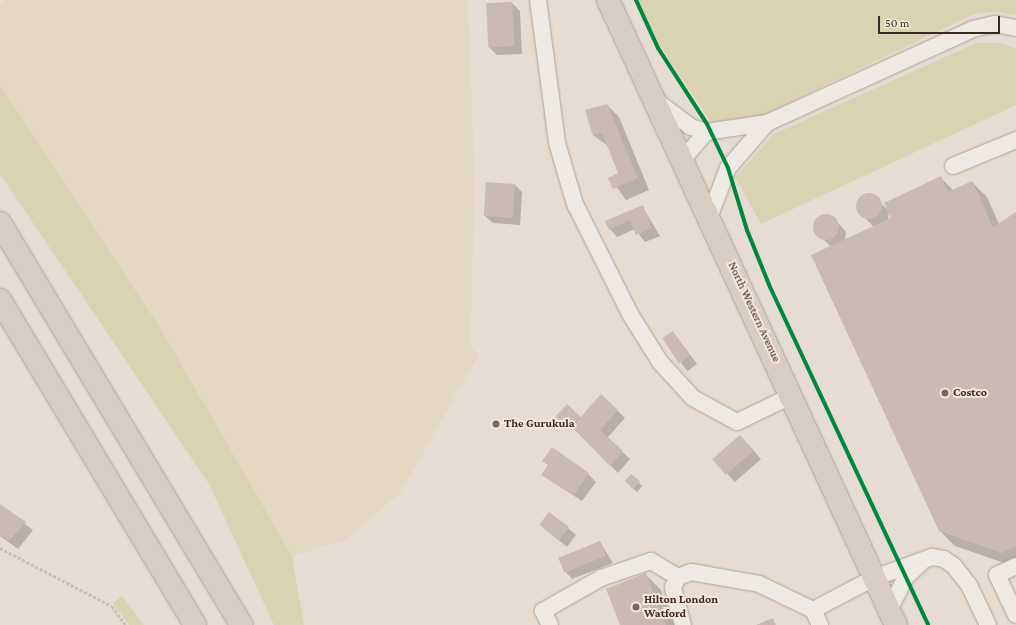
<!DOCTYPE html>
<style>
body{margin:0}
#map{position:relative;width:1016px;height:625px;overflow:hidden;background:#e6dcd1;font-family:"Crimson Pro",serif}
div>[style]{position:absolute}
.farmland>*{inset:0;background:#e5d8c2}
.green>*{inset:0;background:#d9d2b3}
.shadow>*{inset:0;background:#0003;transform-origin:0 0}
.building>*{inset:0;background:#cabab2;transform-origin:0 0}
.round{border-radius:50%}
.path>*{height:2.5px;margin-top:-1.25px;transform-origin:0;background:repeating-linear-gradient(90deg,#c7bfb9 0 3px,transparent 0 5px)}
.roads{filter:drop-shadow(0 0 1px #aca299) drop-shadow(0 0 1px #aca299)}
.minor>*{height:16px;margin:-8px;padding:0 8px;transform-origin:8px;border-radius:8px;background:#eee9e2}
.highway>*{height:22px;margin:-11px;padding:0 11px;transform-origin:11px;border-radius:11px;background:#d9ccc2}
.cycleway>*{height:4px;margin:-2px;padding:0 2px;transform-origin:2px;border-radius:2px;background:#00873e}
.dots>*{width:11px;height:11px;translate:-50% -50%;box-sizing:border-box;border:2px solid #f6e7d8;border-radius:50%}
span{translate:-50% -50%;white-space:nowrap;text-align:center;line-height:1.15;-webkit-text-stroke:4px #f6e7d8;paint-order:stroke}
.street-label{font-size:12px;color:#3c2820}
.poi-label{font-size:12px;color:#3c2820;font-weight:700}
.left{translate:0 -50%;text-align:left}
.scale{position:absolute;left:878px;top:16px;width:122px;height:18px;box-sizing:border-box;border:2px solid #3c2820;border-top:0;padding-left:5px;font-size:12px;line-height:14px;white-space:nowrap;color:#3c2820;-webkit-text-stroke:3px #f6e7d8;paint-order:stroke}
</style>
<div id="map">
<div class="farmland">
<i style="clip-path:polygon(4px 0,468px 0,475px 191px,470px 346px,479px 355px,400px 493px,345px 540px,292px 556px,161px 328px,0 85px,0 7px)"></i>
</div>
<div class="green">
<i style="clip-path:polygon(638px 0,1016px 0,1016px 15px,995px 12px,974px 14px,763px 115px,713px 125px,660px 46px)"></i>
<i style="clip-path:polygon(976px 43px,1001px 43px,1016px 49px,1016px 105px,761px 224px,735px 177px,774px 134px)"></i>
<i style="clip-path:polygon(0 85px,161px 329px,292px 556px,304px 625px,274px 625px,209px 484px,0 174px)"></i>
<i style="clip-path:polygon(122px 596px,144px 625px,129px 625px,113px 603px)"></i>
</div>
<div class="shadow">
<i style="clip-path:polygon(512px 3px,520px 11px,522px 54px,497px 55px,489px 47px,487px 4px)"></i>
<i style="clip-path:polygon(607px 105px,619px 117px,649px 190px,626px 200px,610px 178px,619px 174px,608px 146px,593px 135px)"></i>
<i style="clip-path:polygon(evenodd,941px 178px,953px 190px,972px 182px,987px 197px,999px 224px,1016px 213px,1016px 567px,955px 546px,939px 530px,831px 247px,814px 230px,814px 222px,823px 215px,832px 216px,846px 232px,845px 240px,874px 227px,858px 211px,863px 196px,871px 195px,888px 210px,941px 178px,889px 211px,892px 219px,888px 221px,889px 211px)"></i>
<i style="clip-path:polygon(514px 184px,522px 192px,520px 225px,493px 223px,485px 216px)"></i>
<i style="clip-path:polygon(642px 206px,660px 236px,645px 242px,635px 229px,617px 237px,610px 229px)"></i>
<i style="left:673px;top:332px;width:40px;height:12px;rotate:53deg"></i>
<i style="clip-path:polygon(567px 405px,581px 418px,617px 410px,625px 418px,607px 438px,630px 459px,618px 473px,574px 429px,560px 420px)"></i>
<i style="clip-path:polygon(748px 444px,761px 459px,735px 482px,714px 460px)"></i>
<i style="clip-path:polygon(543px 461px,588px 474px,596px 482px,582px 501px,542px 475px,549px 466px)"></i>
<i style="left:631px;top:475px;width:16px;height:8px;rotate:45deg"></i>
<i style="clip-path:polygon(0 505px,33px 530px,18px 549px,0 536px)"></i>
<i style="clip-path:polygon(540px 525px,568px 528px,576px 535px,567px 547px)"></i>
<i style="clip-path:polygon(600px 542px,613px 563px,572px 579px,565px 571px)"></i>
<i style="clip-path:polygon(645px 574px,661px 590px,675px 625px,621px 625px)"></i>
</div>
<div class="building">
<i style="left:512px;top:2px;width:44px;height:26px;rotate:87deg"></i>
<i style="clip-path:polygon(607px 104px,638px 178px,613px 189px,608px 178px,618px 173px,602px 133px,593px 136px,585px 110px)"></i>
<i style="clip-path:polygon(941px 176px,948px 192px,972px 181px,993px 227px,1016px 212px,1016px 546px,1002px 553px,939px 531px,811px 255px,891px 218px,884px 203px)"></i>
<i style="left:486px;top:182px;width:29px;height:34px;rotate:4deg"></i>
<i class="round" style="left:856px;top:193px;width:26px;height:26px"></i>
<i style="clip-path:polygon(643px 205px,652px 228px,636px 235px,630px 220px,609px 230px,605px 221px)"></i>
<i class="round" style="left:813px;top:214px;width:26px;height:26px"></i>
<i style="left:673px;top:331px;width:30px;height:13px;rotate:56deg"></i>
<i style="clip-path:polygon(601px 394px,618px 410px,600px 430px,623px 451px,610px 466px,572px 427px)"></i>
<i style="left:567px;top:404px;width:18px;height:17px;rotate:43deg"></i>
<i style="left:740px;top:435px;width:21px;height:37px;rotate:49deg"></i>
<i style="clip-path:polygon(552px 447px,589px 473px,574px 494px,541px 475px,548px 465px,542px 461px)"></i>
<i style="clip-path:polygon(631px 474px,640px 481px,633px 489px,625px 481px)"></i>
<i style="clip-path:polygon(0 504px,26px 522px,9px 541px,0 535px)"></i>
<i style="left:549px;top:512px;width:25px;height:16px;rotate:37deg"></i>
<i style="left:600px;top:541px;width:16px;height:45px;rotate:68deg"></i>
<i style="clip-path:polygon(646px 573px,666px 625px,620px 625px,606px 589px)"></i>
<i style="clip-path:polygon(773px 618px,776px 625px,756px 625px)"></i>
</div>
<div class="path">
<i style="left:0;top:548px;width:126px;rotate:27.4deg"></i>
<i style="left:112px;top:606px;width:24px;rotate:54deg"></i>
</div>
<div class="roads">
<div class="minor">
<i style="left:538px;top:0;width:144px;rotate:82.4deg"></i>
<i style="left:557px;top:143px;width:64px;rotate:73.6deg"></i>
<i style="left:575px;top:204px;width:123px;rotate:63.4deg"></i>
<i style="left:630px;top:314px;width:57px;rotate:58deg"></i>
<i style="left:660px;top:362px;width:49px;rotate:47.5deg"></i>
<i style="left:693px;top:398px;width:50px;rotate:28.6deg"></i>
<i style="left:737px;top:422px;width:62px;rotate:-25.7deg"></i>
<i style="left:655px;top:100px;width:45px;rotate:36.9deg"></i>
<i style="left:691px;top:127px;width:16px;rotate:18deg"></i>
<i style="left:682px;top:160px;width:37px;rotate:-49deg"></i>
<i style="left:706px;top:132px;width:62px;rotate:-8.4deg"></i>
<i style="left:767px;top:123px;width:226px;rotate:-24.5deg"></i>
<i style="left:973px;top:29px;width:23px;rotate:-13deg"></i>
<i style="left:995px;top:24px;width:21px;rotate:11deg"></i>
<i style="left:953px;top:166px;width:68px;rotate:-22.4deg"></i>
<i style="left:710px;top:215px;width:50px;rotate:-69deg"></i>
<i style="left:728px;top:168px;width:60px;rotate:-49.1deg"></i>
<i style="left:1016px;top:566px;width:21px;rotate:155deg"></i>
<i style="left:997px;top:575px;width:44px;rotate:64.6deg"></i>
<i style="left:889px;top:610px;width:36px;rotate:-63deg"></i>
<i style="left:905px;top:578px;width:22px;rotate:-43deg"></i>
<i style="left:550px;top:625px;width:16px;rotate:-117deg"></i>
<i style="left:543px;top:611px;width:67px;rotate:-29.6deg"></i>
<i style="left:601px;top:578px;width:53px;rotate:-18.8deg"></i>
<i style="left:651px;top:561px;width:31px;rotate:31deg"></i>
<i style="left:683px;top:625px;width:39px;rotate:-105deg"></i>
<i style="left:673px;top:587px;width:11px;rotate:-63deg"></i>
<i style="left:678px;top:577px;width:14px;rotate:-21deg"></i>
<i style="left:691px;top:572px;width:69px;rotate:10deg"></i>
<i style="left:759px;top:584px;width:60px;rotate:25.7deg"></i>
<i style="left:820px;top:625px;width:17px;rotate:-115deg"></i>
<i style="left:813px;top:610px;width:69px;rotate:-27.7deg"></i>
<i style="left:874px;top:578px;width:62px;rotate:-19.9deg"></i>
<i style="left:932px;top:557px;width:12px;rotate:9deg"></i>
<i style="left:944px;top:559px;width:12px;rotate:35deg"></i>
<i style="left:954px;top:566px;width:24px;rotate:52deg"></i>
<i style="left:969px;top:585px;width:44px;rotate:64.6deg"></i>
</div>
<div class="highway">
<i style="left:608px;top:0;width:688px;rotate:65.26deg"></i>
<i style="left:0;top:223px;width:469px;rotate:59deg"></i>
<i style="left:0;top:300px;width:379px;rotate:59deg"></i>
</div>
</div>
<div class="cycleway">
<i style="left:636px;top:0;width:53px;rotate:65.4deg"></i>
<i style="left:658px;top:48px;width:90px;rotate:57.2deg"></i>
<i style="left:707px;top:124px;width:49px;rotate:64.5deg"></i>
<i style="left:728px;top:168px;width:65px;rotate:73deg"></i>
<i style="left:747px;top:230px;width:61px;rotate:68deg"></i>
<i style="left:770px;top:287px;width:373px;rotate:64.9deg"></i>
</div>
<div class="dots">
<i style="left:945px;top:393px;background:#78675e"></i>
<i style="left:496px;top:424px;background:#78675e"></i>
<i style="left:636px;top:607px;background:#78675e"></i>
</div>
<div class="street-label">
<span style="left:754px;top:312px;rotate:65deg">North Western Avenue</span>
</div>
<div class="poi-label">
<span class="left" style="left:953px;top:393px">Costco</span>
<span class="left" style="left:504px;top:424px">The Gurukula</span>
<span class="left" style="left:644px;top:607px">Hilton London<br>Watford</span>
</div>
<div class="scale">50 m</div>
</div>
